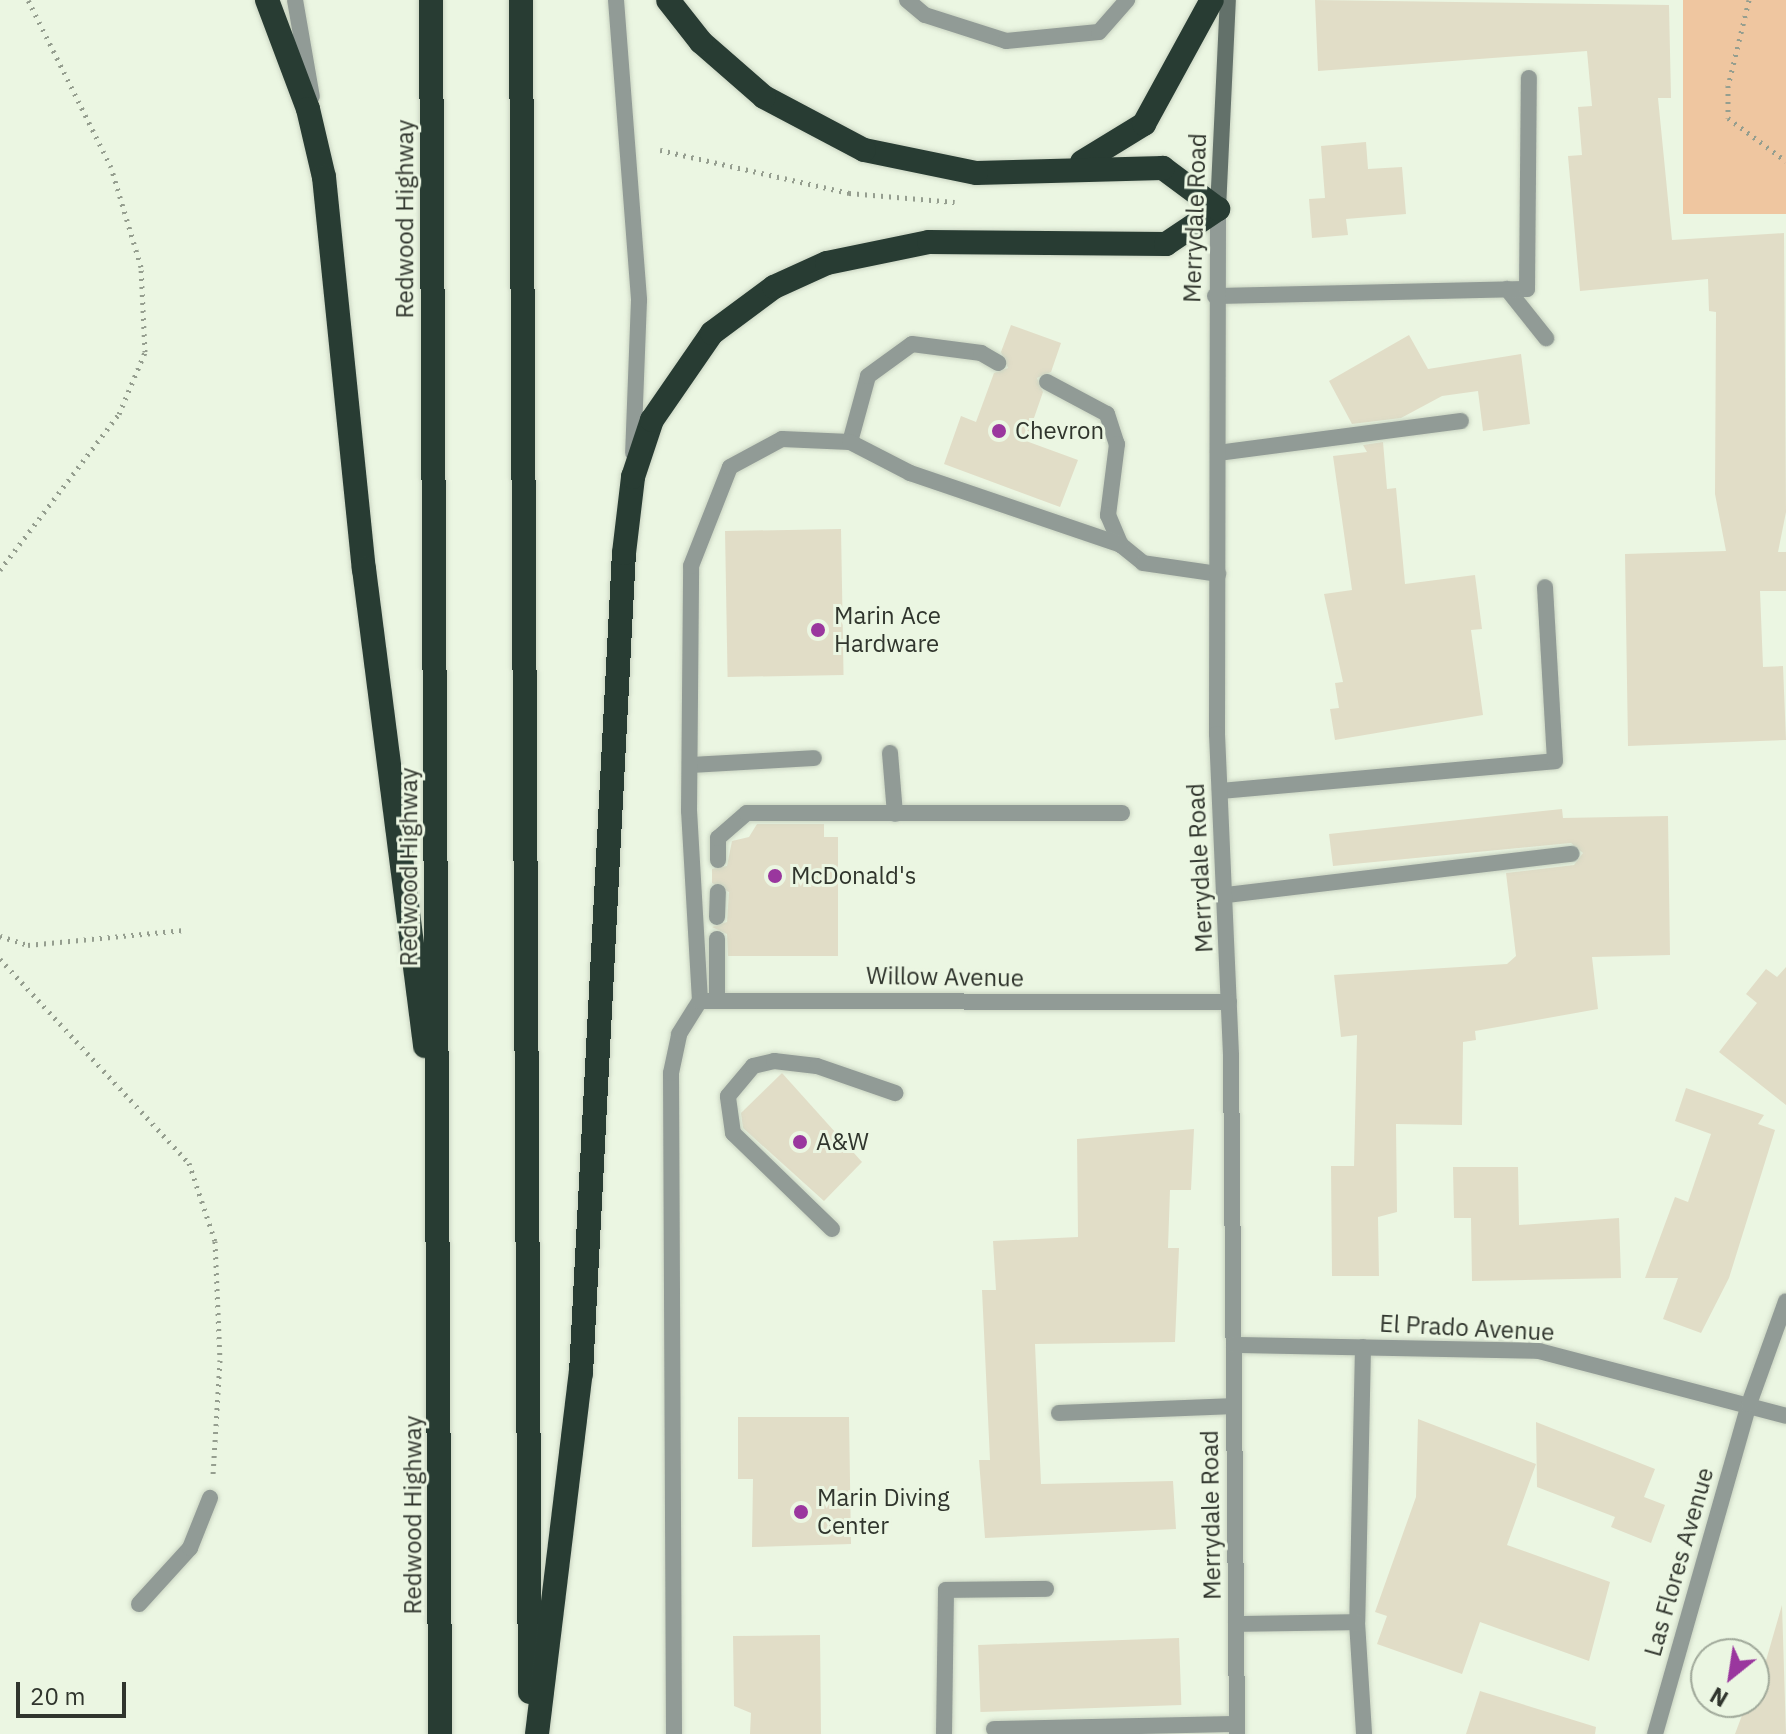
<!DOCTYPE html>
<style>
body{margin:0}
#map{position:relative;width:1786px;height:1734px;overflow:hidden;background:#ebf6e2;font-family:"IBM Plex Sans",sans-serif}
div>[style]{position:absolute}
.green>*{inset:0;background:#efc6a0;transform-origin:0 0}
.building>*{inset:0;background:#e1ddc7;transform-origin:0 0}
.path>*{height:5px;margin-top:-2.5px;transform-origin:0;background:repeating-linear-gradient(90deg,#959e8f 0 2px,transparent 0 8px)}
.roads{filter:drop-shadow(0 0 2px #c9d3c1) drop-shadow(0 0 2px #c9d3c1)}
.lane>*{height:16px;margin:-8px;padding:0 8px;transform-origin:8px;border-radius:8px;background:#919b96}
.street>*{height:16px;margin:-8px;padding:0 8px;transform-origin:8px;border-radius:8px;background:#919b96}
.secondary>*{height:16px;margin:-8px;padding:0 8px;transform-origin:8px;border-radius:8px;background:#63716a}
.highway>*{height:24px;margin:-12px;padding:0 12px;transform-origin:12px;border-radius:12px;background:#283c33}
.dots>*{width:22px;height:22px;translate:-50% -50%;box-sizing:border-box;border:4px solid #ebf6e2;border-radius:50%}
span{translate:-50% -50%;white-space:nowrap;text-align:center;line-height:1.15;-webkit-text-stroke:6px #ebf6e2;paint-order:stroke}
.street-label{font-size:24px;color:#30352d}
.poi-label{font-size:24px;color:#30352d}
.left{translate:0 -50%;text-align:left}
.north{position:absolute;left:1690px;top:1638px;width:80px;height:80px;box-sizing:border-box;background:#ebf6e2;border:2px solid #a0a99a;border-radius:50%;rotate:210deg;font-size:22px;font-weight:700;line-height:32px;text-align:center;color:#30352d}
.north::after{content:'';display:block;margin:auto;width:28px;height:36px;background:#9a379e;clip-path:polygon(50% 0,100% 100%,50% 72%,0 100%)}
.scale{position:absolute;left:16px;top:1682px;width:110px;height:36px;box-sizing:border-box;border:4px solid #30352d;border-top:0;padding-left:10px;font-size:24px;line-height:28px;white-space:nowrap;color:#30352d;-webkit-text-stroke:6px #ebf6e2;paint-order:stroke}
</style>
<div id="map">
<div class="green">
<i style="left:1683px;top:0;width:103px;height:214px"></i>
</div>
<div class="building">
<i style="clip-path:polygon(1315px 0,1669px 5px,1671px 98px,1658px 98px,1672px 240px,1784px 233px,1786px 512px,1778px 552px,1786px 552px,1786px 591px,1760px 591px,1763px 667px,1783px 666px,1786px 740px,1628px 746px,1625px 554px,1726px 551px,1715px 494px,1716px 312px,1709px 311px,1708px 279px,1580px 291px,1568px 156px,1582px 155px,1578px 107px,1592px 106px,1587px 51px,1318px 71px)"></i>
<i style="clip-path:polygon(1366px 142px,1368px 169px,1402px 167px,1406px 214px,1346px 219px,1348px 235px,1312px 238px,1309px 199px,1325px 198px,1321px 146px)"></i>
<i style="clip-path:polygon(1011px 325px,1061px 343px,1051px 372px,1037px 378px,1043px 392px,1026px 441px,1078px 460px,1060px 507px,944px 464px,961px 416px,976px 422px,994px 373px,1008px 368px,1001px 352px)"></i>
<i style="clip-path:polygon(1409px 335px,1428px 369px,1521px 354px,1530px 424px,1483px 431px,1478px 391px,1442px 396px,1401px 418px,1352px 424px,1329px 381px)"></i>
<i style="clip-path:polygon(1383px 442px,1387px 489px,1396px 488px,1405px 584px,1475px 575px,1482px 629px,1471px 630px,1483px 715px,1335px 740px,1330px 709px,1339px 708px,1335px 683px,1343px 682px,1324px 594px,1352px 590px,1333px 456px,1367px 452px,1363px 445px)"></i>
<i style="left:841px;top:529px;width:146px;height:116px;rotate:89deg"></i>
<i style="clip-path:polygon(1562px 809px,1563px 818px,1668px 816px,1670px 955px,1592px 957px,1598px 1009px,1475px 1031px,1476px 1040px,1463px 1042px,1462px 1125px,1396px 1124px,1397px 1212px,1378px 1217px,1379px 1276px,1332px 1276px,1331px 1166px,1354px 1166px,1357px 1035px,1341px 1037px,1334px 975px,1507px 964px,1516px 956px,1506px 873px,1574px 865px,1583px 853px,1571px 843px,1333px 866px,1329px 834px)"></i>
<i style="clip-path:polygon(757px 824px,824px 824px,824px 837px,838px 837px,838px 956px,728px 956px,727px 934px,712px 927px,727px 922px,729px 892px,712px 883px,712px 869px,727px 866px,732px 841px,749px 837px)"></i>
<i style="clip-path:polygon(1786px 967px,1786px 1105px,1719px 1052px,1757px 1003px,1746px 994px,1766px 969px,1777px 977px)"></i>
<i style="clip-path:polygon(782px 1073px,862px 1162px,824px 1201px,743px 1128px,741px 1113px)"></i>
<i style="clip-path:polygon(1686px 1088px,1764px 1115px,1758px 1124px,1775px 1130px,1729px 1278px,1701px 1333px,1663px 1319px,1678px 1278px,1645px 1278px,1675px 1197px,1688px 1202px,1711px 1134px,1675px 1121px)"></i>
<i style="clip-path:polygon(1194px 1129px,1191px 1190px,1170px 1190px,1168px 1248px,1179px 1248px,1175px 1342px,1035px 1344px,1041px 1484px,1173px 1481px,1176px 1529px,985px 1538px,979px 1460px,990px 1460px,982px 1290px,996px 1290px,993px 1241px,1078px 1237px,1077px 1139px)"></i>
<i style="clip-path:polygon(1453px 1167px,1518px 1167px,1519px 1225px,1619px 1218px,1621px 1278px,1472px 1281px,1471px 1218px,1454px 1218px)"></i>
<i style="clip-path:polygon(738px 1417px,849px 1417px,851px 1544px,752px 1547px,753px 1479px,738px 1479px)"></i>
<i style="clip-path:polygon(1418px 1419px,1536px 1464px,1507px 1545px,1610px 1582px,1589px 1661px,1480px 1622px,1462px 1674px,1377px 1644px,1387px 1616px,1375px 1612px,1416px 1497px)"></i>
<i style="clip-path:polygon(1536px 1422px,1655px 1469px,1644px 1497px,1665px 1505px,1651px 1543px,1611px 1527px,1615px 1517px,1537px 1487px)"></i>
<i style="clip-path:polygon(1782px 1605px,1786px 1734px,1735px 1734px,1747px 1702px,1754px 1702px)"></i>
<i style="clip-path:polygon(820px 1635px,821px 1734px,750px 1734px,751px 1713px,734px 1706px,733px 1636px)"></i>
<i style="left:1179px;top:1638px;width:67px;height:201px;rotate:88deg"></i>
<i style="clip-path:polygon(1480px 1691px,1596px 1727px,1595px 1734px,1466px 1734px)"></i>
</div>
<div class="path">
<i style="left:1749px;top:0;width:89px;rotate:103.7deg"></i>
<i style="left:1728px;top:86px;width:32px;rotate:90deg"></i>
<i style="left:1728px;top:118px;width:72px;rotate:36.6deg"></i>
<i style="left:660px;top:150px;width:194px;rotate:12.8deg"></i>
<i style="left:849px;top:193px;width:106px;rotate:4.9deg"></i>
<i style="left:0;top:570px;width:196px;rotate:-52.7deg"></i>
<i style="left:119px;top:414px;width:67px;rotate:-67.2deg"></i>
<i style="left:145px;top:352px;width:85px;rotate:-92.7deg"></i>
<i style="left:141px;top:267px;width:104px;rotate:-106.7deg"></i>
<i style="left:111px;top:167px;width:186px;rotate:-116.4deg"></i>
<i style="left:0;top:936px;width:29px;rotate:18deg"></i>
<i style="left:28px;top:945px;width:157px;rotate:-5.5deg"></i>
<i style="left:0;top:959px;width:278px;rotate:47.2deg"></i>
<i style="left:189px;top:1163px;width:82px;rotate:71.6deg"></i>
<i style="left:215px;top:1241px;width:119px;rotate:87.6deg"></i>
<i style="left:220px;top:1360px;width:115px;rotate:93.5deg"></i>
</div>
<div class="roads">
<div class="lane">
<i style="left:295px;top:0;width:98px;rotate:80.1deg"></i>
<i style="left:616px;top:0;width:301px;rotate:85.6deg"></i>
<i style="left:639px;top:300px;width:153px;rotate:92.2deg"></i>
<i style="left:907px;top:0;width:23px;rotate:40deg"></i>
<i style="left:925px;top:15px;width:85px;rotate:17.8deg"></i>
<i style="left:1006px;top:41px;width:93px;rotate:-5.5deg"></i>
<i style="left:1099px;top:32px;width:43px;rotate:-48.8deg"></i>
<i style="left:1507px;top:289px;width:63px;rotate:51.5deg"></i>
<i style="left:1215px;top:296px;width:312px;rotate:-1.3deg"></i>
<i style="left:1527px;top:289px;width:211px;rotate:-89.5deg"></i>
<i style="left:1047px;top:382px;width:68px;rotate:28.1deg"></i>
<i style="left:1107px;top:414px;width:32px;rotate:72deg"></i>
<i style="left:1117px;top:444px;width:72px;rotate:97.2deg"></i>
<i style="left:1108px;top:515px;width:33px;rotate:67deg"></i>
<i style="left:1121px;top:545px;width:28px;rotate:39deg"></i>
<i style="left:1143px;top:563px;width:76px;rotate:8.3deg"></i>
<i style="left:850px;top:442px;width:68px;rotate:-74.7deg"></i>
<i style="left:868px;top:376px;width:54px;rotate:-36deg"></i>
<i style="left:912px;top:344px;width:70px;rotate:7.4deg"></i>
<i style="left:981px;top:353px;width:20px;rotate:30deg"></i>
<i style="left:1218px;top:453px;width:245px;rotate:-7.5deg"></i>
<i style="left:890px;top:753px;width:61px;rotate:85.3deg"></i>
<i style="left:690px;top:765px;width:124px;rotate:-3.2deg"></i>
<i style="left:1220px;top:791px;width:336px;rotate:-5.1deg"></i>
<i style="left:1555px;top:761px;width:174px;rotate:-93.3deg"></i>
<i style="left:718px;top:860px;width:22px;rotate:-90deg"></i>
<i style="left:718px;top:838px;width:38px;rotate:-41deg"></i>
<i style="left:747px;top:813px;width:375px"></i>
<i style="left:1226px;top:895px;width:348px;rotate:-6.8deg"></i>
<i style="left:717px;top:917px;width:25px;rotate:-88deg"></i>
<i style="left:717px;top:939px;width:57px;rotate:90deg"></i>
<i style="left:700px;top:1001px;width:190px;rotate:-93.3deg"></i>
<i style="left:689px;top:811px;width:245px;rotate:-89.5deg"></i>
<i style="left:691px;top:566px;width:106px;rotate:-68.5deg"></i>
<i style="left:730px;top:467px;width:59px;rotate:-28.3deg"></i>
<i style="left:782px;top:439px;width:68px;rotate:2.5deg"></i>
<i style="left:850px;top:442px;width:68px;rotate:27.3deg"></i>
<i style="left:910px;top:473px;width:223px;rotate:18.8deg"></i>
<i style="left:832px;top:1229px;width:138px;rotate:-135.9deg"></i>
<i style="left:733px;top:1133px;width:37px;rotate:-98deg"></i>
<i style="left:728px;top:1096px;width:39px;rotate:-50deg"></i>
<i style="left:753px;top:1066px;width:22px;rotate:-13deg"></i>
<i style="left:774px;top:1061px;width:43px;rotate:6.6deg"></i>
<i style="left:817px;top:1066px;width:83px;rotate:19.1deg"></i>
<i style="left:1363px;top:1347px;width:275px;rotate:91.2deg"></i>
<i style="left:1357px;top:1622px;width:112px;rotate:86.4deg"></i>
<i style="left:1059px;top:1413px;width:175px;rotate:-2.3deg"></i>
<i style="left:139px;top:1604px;width:76px;rotate:-47.7deg"></i>
<i style="left:190px;top:1548px;width:54px;rotate:-68.2deg"></i>
<i style="left:1236px;top:1624px;width:121px;rotate:-0.9deg"></i>
<i style="left:994px;top:1729px;width:243px;rotate:-1.2deg"></i>
<i style="left:944px;top:1734px;width:144px;rotate:-89.2deg"></i>
<i style="left:946px;top:1590px;width:100px;rotate:-0.6deg"></i>
</div>
<div class="street">
<i style="left:1218px;top:209px;width:525px;rotate:90.11deg"></i>
<i style="left:1217px;top:734px;width:322px;rotate:87.5deg"></i>
<i style="left:1231px;top:1056px;width:678px;rotate:89.49deg"></i>
<i style="left:1234px;top:1345px;width:305px;rotate:1.1deg"></i>
<i style="left:1539px;top:1351px;width:255px;rotate:14.7deg"></i>
<i style="left:674px;top:1734px;width:661px;rotate:-90.26deg"></i>
<i style="left:671px;top:1073px;width:40px;rotate:-78deg"></i>
<i style="left:679px;top:1034px;width:39px;rotate:-58deg"></i>
<i style="left:700px;top:1001px;width:529px;rotate:0.11deg"></i>
<i style="left:1655px;top:1734px;width:343px;rotate:-74.1deg"></i>
<i style="left:1749px;top:1404px;width:109px;rotate:-70.2deg"></i>
</div>
<div class="secondary">
<i style="left:1218px;top:209px;width:209px;rotate:-87.3deg"></i>
</div>
<div class="highway">
<i style="left:267px;top:0;width:116px;rotate:69.4deg"></i>
<i style="left:308px;top:109px;width:70px;rotate:76.8deg"></i>
<i style="left:324px;top:177px;width:394px;rotate:84.2deg"></i>
<i style="left:364px;top:569px;width:481px;rotate:82.7deg"></i>
<i style="left:431px;top:0;width:1734px;rotate:89.7deg"></i>
<i style="left:521px;top:0;width:1692px;rotate:89.7deg"></i>
<i style="left:1082px;top:162px;width:73px;rotate:-31.5deg"></i>
<i style="left:1144px;top:124px;width:141px;rotate:-61.3deg"></i>
<i style="left:537px;top:1734px;width:364px;rotate:-83.1deg"></i>
<i style="left:581px;top:1373px;width:821px;rotate:-87deg"></i>
<i style="left:624px;top:553px;width:77px;rotate:-83.2deg"></i>
<i style="left:633px;top:477px;width:60px;rotate:-71.6deg"></i>
<i style="left:652px;top:420px;width:106px;rotate:-55.4deg"></i>
<i style="left:712px;top:333px;width:77px;rotate:-36.6deg"></i>
<i style="left:774px;top:287px;width:58px;rotate:-24.4deg"></i>
<i style="left:827px;top:263px;width:104px;rotate:-11.6deg"></i>
<i style="left:929px;top:242px;width:237px;rotate:0.5deg"></i>
<i style="left:1166px;top:244px;width:63px;rotate:-33.9deg"></i>
<i style="left:1218px;top:209px;width:69px;rotate:-143.3deg"></i>
<i style="left:1163px;top:168px;width:187px;rotate:178.5deg"></i>
<i style="left:976px;top:173px;width:114px;rotate:-168.4deg"></i>
<i style="left:864px;top:150px;width:113px;rotate:-152.1deg"></i>
<i style="left:764px;top:97px;width:84px;rotate:-138.9deg"></i>
<i style="left:701px;top:42px;width:53px;rotate:-128.2deg"></i>
</div>
</div>
<div class="dots">
<i style="left:999px;top:431px;background:#9a379e"></i>
<i style="left:818px;top:630px;background:#9a379e"></i>
<i style="left:775px;top:876px;background:#9a379e"></i>
<i style="left:800px;top:1142px;background:#9a379e"></i>
<i style="left:801px;top:1512px;background:#9a379e"></i>
</div>
<div class="street-label">
<span style="left:1195px;top:218px;rotate:-88deg">Merrydale Road</span>
<span style="left:405px;top:219px;rotate:-90deg">Redwood Highway</span>
<span style="left:409px;top:867px;rotate:-90deg">Redwood Highway</span>
<span style="left:1200px;top:868px;rotate:-93deg">Merrydale Road</span>
<span style="left:945px;top:977px;rotate:1deg">Willow Avenue</span>
<span style="left:1467px;top:1328px;rotate:3deg">El Prado Avenue</span>
<span style="left:413px;top:1515px;rotate:-90deg">Redwood Highway</span>
<span style="left:1211px;top:1515px;rotate:-91deg">Merrydale Road</span>
<span style="left:1679px;top:1562px;rotate:-74deg">Las Flores Avenue</span>
</div>
<div class="poi-label">
<span class="left" style="left:1015px;top:431px">Chevron</span>
<span class="left" style="left:834px;top:630px">Marin Ace<br>Hardware</span>
<span class="left" style="left:791px;top:876px">McDonald's</span>
<span class="left" style="left:816px;top:1142px">A&amp;W</span>
<span class="left" style="left:817px;top:1512px">Marin Diving<br>Center</span>
</div>
<div class="north">N</div>
<div class="scale">20 m</div>
</div>
